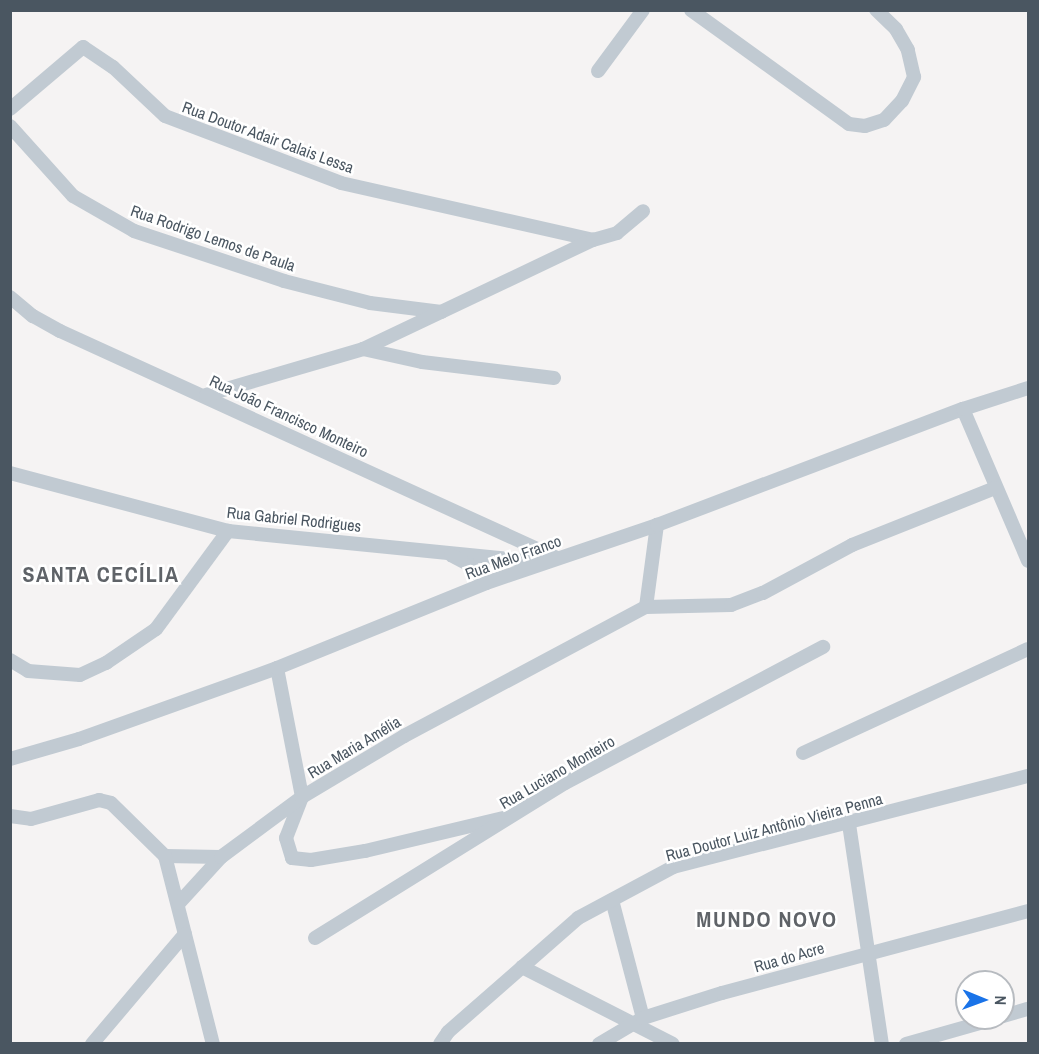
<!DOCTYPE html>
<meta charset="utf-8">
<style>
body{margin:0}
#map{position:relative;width:1039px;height:1054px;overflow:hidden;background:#f5f3f3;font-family:"Archivo Narrow",sans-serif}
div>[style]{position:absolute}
.minor>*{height:14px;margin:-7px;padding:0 7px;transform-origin:7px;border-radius:7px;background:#c1cad2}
span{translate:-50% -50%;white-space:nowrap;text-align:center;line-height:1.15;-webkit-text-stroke:5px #fff;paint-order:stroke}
.street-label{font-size:16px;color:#4a5661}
.district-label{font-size:22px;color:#5f6368;font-weight:700;letter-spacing:1.5px}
.frame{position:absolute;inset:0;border:12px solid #4a5661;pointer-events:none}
.north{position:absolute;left:955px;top:970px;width:60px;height:60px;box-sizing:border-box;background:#fff;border:2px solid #b7bbc0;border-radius:50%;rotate:91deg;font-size:16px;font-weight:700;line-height:24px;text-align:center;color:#4a5661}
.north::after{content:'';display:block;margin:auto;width:21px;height:27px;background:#1a73e8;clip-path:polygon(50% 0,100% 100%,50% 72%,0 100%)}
</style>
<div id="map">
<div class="minor">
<i style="left:691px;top:10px;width:195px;rotate:35.8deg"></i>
<i style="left:849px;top:124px;width:16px;rotate:7deg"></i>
<i style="left:865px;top:126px;width:20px;rotate:-18deg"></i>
<i style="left:884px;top:120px;width:26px;rotate:-47deg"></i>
<i style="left:902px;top:101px;width:27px;rotate:-63deg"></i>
<i style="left:914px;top:77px;width:28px;rotate:-103deg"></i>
<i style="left:908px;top:50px;width:24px;rotate:-120deg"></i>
<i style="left:896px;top:29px;width:28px;rotate:-136deg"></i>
<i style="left:598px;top:71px;width:76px;rotate:-53.6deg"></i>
<i style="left:10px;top:109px;width:96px;rotate:-40.3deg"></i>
<i style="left:83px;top:47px;width:36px;rotate:34deg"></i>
<i style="left:113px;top:67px;width:71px;rotate:43.3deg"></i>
<i style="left:165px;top:116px;width:188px;rotate:20.8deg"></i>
<i style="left:341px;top:183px;width:258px;rotate:12.7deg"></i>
<i style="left:10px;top:126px;width:94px;rotate:48deg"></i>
<i style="left:73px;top:196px;width:70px;rotate:29.8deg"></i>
<i style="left:134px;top:231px;width:158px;rotate:18.4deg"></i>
<i style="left:284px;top:281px;width:89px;rotate:14.3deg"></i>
<i style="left:370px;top:303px;width:72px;rotate:7.2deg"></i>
<i style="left:10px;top:297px;width:30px;rotate:40deg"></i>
<i style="left:33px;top:316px;width:31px;rotate:29deg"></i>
<i style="left:60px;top:331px;width:546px;rotate:24.55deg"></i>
<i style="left:363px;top:349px;width:60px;rotate:12.4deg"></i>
<i style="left:422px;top:362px;width:133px;rotate:6.9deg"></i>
<i style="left:206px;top:395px;width:164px;rotate:-16.3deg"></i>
<i style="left:363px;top:349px;width:255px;rotate:-25.4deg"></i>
<i style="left:593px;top:240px;width:25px;rotate:-16deg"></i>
<i style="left:617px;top:233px;width:34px;rotate:-40deg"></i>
<i style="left:963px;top:409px;width:165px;rotate:66.8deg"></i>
<i style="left:10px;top:473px;width:226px;rotate:14.9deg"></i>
<i style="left:228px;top:531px;width:313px;rotate:5.7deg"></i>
<i style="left:451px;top:555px;width:21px;rotate:28deg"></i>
<i style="left:470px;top:565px;width:24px;rotate:48deg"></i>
<i style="left:646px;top:607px;width:83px;rotate:-82.4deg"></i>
<i style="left:10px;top:660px;width:21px;rotate:31deg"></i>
<i style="left:28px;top:671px;width:52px;rotate:4.4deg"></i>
<i style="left:80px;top:675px;width:29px;rotate:-25deg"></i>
<i style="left:106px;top:663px;width:60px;rotate:-34.2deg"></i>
<i style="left:156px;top:629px;width:122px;rotate:-53.7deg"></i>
<i style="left:277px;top:668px;width:131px;rotate:79deg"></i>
<i style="left:302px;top:797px;width:44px;rotate:111.3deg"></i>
<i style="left:286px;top:838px;width:21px;rotate:73deg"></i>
<i style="left:292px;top:858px;width:19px;rotate:6deg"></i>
<i style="left:311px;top:860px;width:55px;rotate:-9.5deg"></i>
<i style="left:365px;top:851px;width:142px;rotate:-13.4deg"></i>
<i style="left:803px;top:753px;width:248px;rotate:-24.8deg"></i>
<i style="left:10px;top:759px;width:72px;rotate:-16.2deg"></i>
<i style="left:79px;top:739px;width:210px;rotate:-19.7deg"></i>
<i style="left:277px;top:668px;width:226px;rotate:-22.1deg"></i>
<i style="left:486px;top:583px;width:181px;rotate:-18.7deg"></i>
<i style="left:657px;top:525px;width:327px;rotate:-20.8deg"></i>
<i style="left:963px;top:409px;width:68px;rotate:-17.9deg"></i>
<i style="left:10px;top:816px;width:21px;rotate:8deg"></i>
<i style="left:31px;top:819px;width:71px;rotate:-15.6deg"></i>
<i style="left:99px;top:800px;width:12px;rotate:14deg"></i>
<i style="left:111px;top:803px;width:76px;rotate:44.5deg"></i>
<i style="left:165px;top:856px;width:56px;rotate:1deg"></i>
<i style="left:849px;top:824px;width:222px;rotate:81.5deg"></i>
<i style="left:165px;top:856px;width:194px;rotate:75.7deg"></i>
<i style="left:612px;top:900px;width:122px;rotate:75.3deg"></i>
<i style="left:179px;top:903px;width:62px;rotate:-47.6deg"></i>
<i style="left:221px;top:857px;width:101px;rotate:-36.5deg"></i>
<i style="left:302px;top:797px;width:119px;rotate:-30.9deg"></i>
<i style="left:404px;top:736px;width:274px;rotate:-28.1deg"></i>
<i style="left:646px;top:607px;width:85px;rotate:-1.3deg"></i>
<i style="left:731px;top:605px;width:34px;rotate:-21deg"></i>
<i style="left:763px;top:593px;width:101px;rotate:-28.3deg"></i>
<i style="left:852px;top:545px;width:154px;rotate:-21.7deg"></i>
<i style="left:315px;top:938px;width:294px;rotate:-31.8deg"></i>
<i style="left:565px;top:783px;width:292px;rotate:-27.8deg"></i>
<i style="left:522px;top:967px;width:169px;rotate:27deg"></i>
<i style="left:1003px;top:1016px;width:26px;rotate:-16deg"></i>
<i style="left:92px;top:1044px;width:144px;rotate:-49.8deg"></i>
<i style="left:440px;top:1044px;width:14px;rotate:-56deg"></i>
<i style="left:448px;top:1032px;width:173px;rotate:-41.2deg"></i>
<i style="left:578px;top:918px;width:108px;rotate:-28.2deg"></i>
<i style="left:673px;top:867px;width:366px;rotate:-14.4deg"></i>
<i style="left:599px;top:1044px;width:51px;rotate:-30.6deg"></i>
<i style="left:643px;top:1018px;width:83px;rotate:-17.6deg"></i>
<i style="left:722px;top:993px;width:317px;rotate:-15deg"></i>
<i style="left:906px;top:1044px;width:96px;rotate:-15.8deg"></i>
</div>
<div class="street-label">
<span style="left:268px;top:137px;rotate:20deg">Rua Doutor Adair Calais Lessa</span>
<span style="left:213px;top:238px;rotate:19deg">Rua Rodrigo Lemos de Paula</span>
<span style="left:289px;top:416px;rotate:25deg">Rua João Francisco Monteiro</span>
<span style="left:294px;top:519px;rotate:6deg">Rua Gabriel Rodrigues</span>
<span style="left:513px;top:557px;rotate:-20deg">Rua Melo Franco</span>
<span style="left:354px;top:747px;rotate:-31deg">Rua Maria Amélia</span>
<span style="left:557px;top:772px;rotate:-30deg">Rua Luciano Monteiro</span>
<span style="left:774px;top:827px;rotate:-15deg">Rua Doutor Luiz Antônio Vieira Penna</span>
<span style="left:789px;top:957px;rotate:-16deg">Rua do Acre</span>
</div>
<div class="district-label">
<span style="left:101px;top:575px">SANTA CECÍLIA</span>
<span style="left:767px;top:920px">MUNDO NOVO</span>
</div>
<div class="frame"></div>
<div class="north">N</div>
</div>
